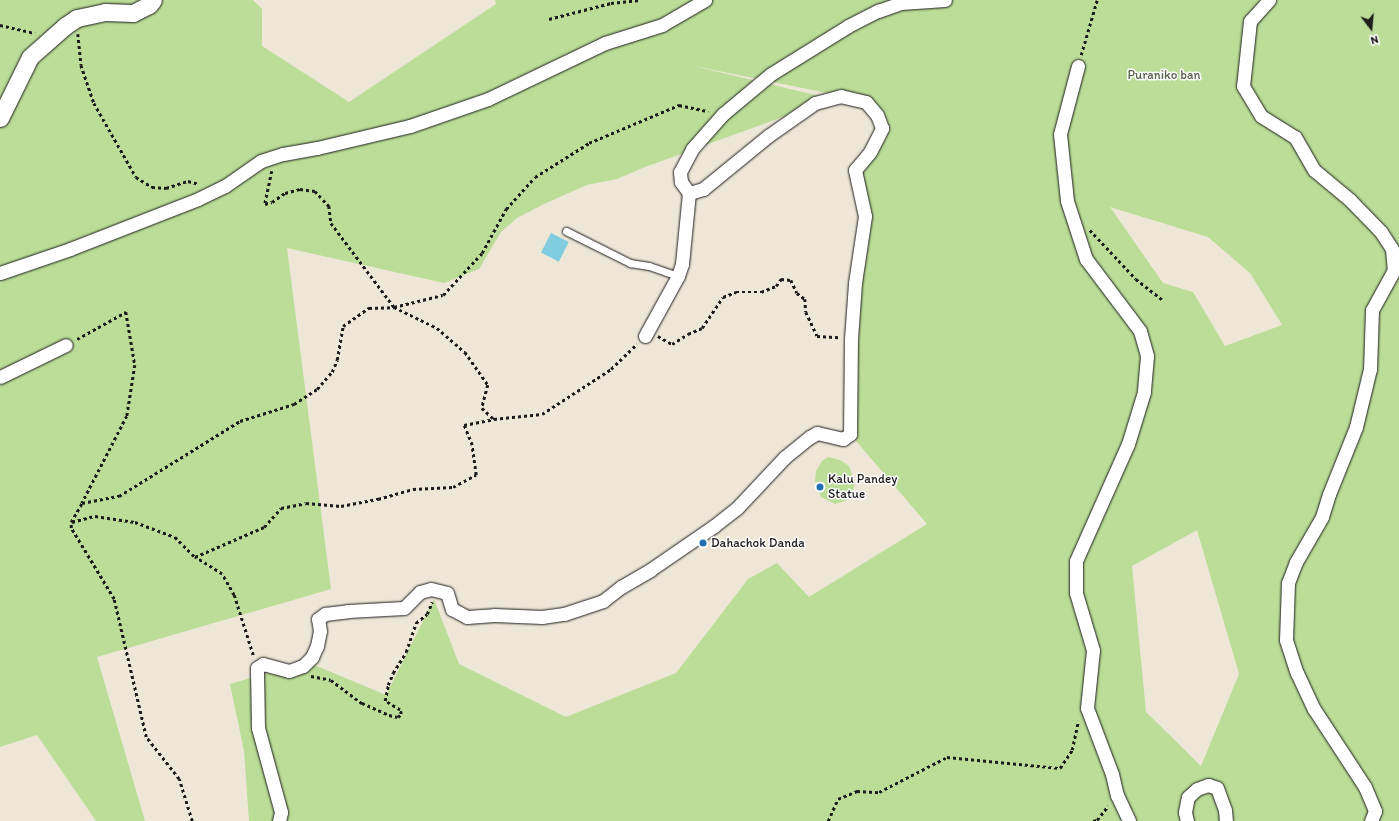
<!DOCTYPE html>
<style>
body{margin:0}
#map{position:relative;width:1399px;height:821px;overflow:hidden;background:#eee7d8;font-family:Itim,sans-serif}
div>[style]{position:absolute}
.green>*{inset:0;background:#bbdd97}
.water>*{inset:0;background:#80cddf;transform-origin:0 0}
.path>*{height:2.5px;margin-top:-1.25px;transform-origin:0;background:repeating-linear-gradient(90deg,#1c1c1c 0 3px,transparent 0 6px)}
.roads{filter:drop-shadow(0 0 1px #1c1c1c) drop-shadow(0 0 1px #1c1c1c)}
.service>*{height:7px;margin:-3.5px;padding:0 3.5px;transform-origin:3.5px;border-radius:3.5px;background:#fff}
.minor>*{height:13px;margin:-6.5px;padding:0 6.5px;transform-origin:6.5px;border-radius:6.5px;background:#fff}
.tertiary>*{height:17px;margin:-8.5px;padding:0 8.5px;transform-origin:8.5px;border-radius:8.5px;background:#fff}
.dots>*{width:11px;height:11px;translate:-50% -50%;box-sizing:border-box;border:2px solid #fff;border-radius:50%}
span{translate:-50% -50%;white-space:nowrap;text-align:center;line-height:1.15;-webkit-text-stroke:3px #fff;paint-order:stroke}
.park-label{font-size:13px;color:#546047}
.poi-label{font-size:13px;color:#1c1c1c}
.left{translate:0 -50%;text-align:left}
.north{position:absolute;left:1351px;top:8px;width:40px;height:40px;-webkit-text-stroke:3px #fff;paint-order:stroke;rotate:164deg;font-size:11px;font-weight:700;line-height:16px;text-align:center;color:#1c1c1c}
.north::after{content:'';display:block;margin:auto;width:14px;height:18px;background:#1c1c1c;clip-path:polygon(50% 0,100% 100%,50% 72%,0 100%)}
</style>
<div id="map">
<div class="green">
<i style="clip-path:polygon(evenodd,0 0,253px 0,262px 9px,262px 46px,349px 102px,496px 4px,495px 0,1399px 0,1399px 821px,249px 821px,244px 751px,230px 684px,307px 662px,386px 695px,434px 599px,459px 664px,566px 717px,676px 673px,748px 579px,777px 563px,809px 597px,927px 524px,850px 434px,865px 216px,855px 170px,882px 128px,866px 101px,689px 65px,832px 99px,645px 167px,617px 179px,587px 185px,544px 204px,517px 218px,501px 232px,479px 269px,444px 283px,287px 248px,331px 589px,97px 657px,145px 821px,96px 821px,37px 735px,0 747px,0 0,1110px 207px,1208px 237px,1250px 273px,1282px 325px,1225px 346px,1193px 292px,1163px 283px,1110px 207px,0 0,1197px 530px,1239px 674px,1201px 766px,1146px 712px,1132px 566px,1197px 530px)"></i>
<i style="clip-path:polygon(828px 457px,840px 460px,849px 466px,855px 484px,852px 494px,845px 501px,835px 504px,821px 497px,815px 481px,816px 471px,822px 461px)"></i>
</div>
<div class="water">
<i style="left:551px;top:233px;width:20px;height:22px;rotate:27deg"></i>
</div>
<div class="path">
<i style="left:549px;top:19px;width:64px;rotate:-14.5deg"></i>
<i style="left:611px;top:3px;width:29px;rotate:-6deg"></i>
<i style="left:0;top:25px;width:36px;rotate:13deg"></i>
<i style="left:78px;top:34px;width:31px;rotate:84deg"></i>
<i style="left:81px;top:65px;width:40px;rotate:71.1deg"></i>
<i style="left:94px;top:103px;width:85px;rotate:60.4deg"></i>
<i style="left:136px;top:177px;width:19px;rotate:32deg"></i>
<i style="left:152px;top:187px;width:14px;rotate:4deg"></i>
<i style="left:166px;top:188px;width:23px;rotate:-18deg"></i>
<i style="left:188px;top:181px;width:11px;rotate:15deg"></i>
<i style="left:1081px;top:55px;width:57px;rotate:-73.8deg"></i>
<i style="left:272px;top:171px;width:34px;rotate:102deg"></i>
<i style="left:265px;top:204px;width:7px;rotate:-16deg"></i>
<i style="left:272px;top:202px;width:16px;rotate:-35deg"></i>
<i style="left:285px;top:193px;width:16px;rotate:-15deg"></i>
<i style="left:300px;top:189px;width:15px;rotate:8deg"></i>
<i style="left:315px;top:191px;width:21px;rotate:47deg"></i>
<i style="left:329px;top:206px;width:17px;rotate:83deg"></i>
<i style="left:331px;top:223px;width:105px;rotate:53.1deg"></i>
<i style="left:394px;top:307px;width:48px;rotate:26deg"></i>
<i style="left:437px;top:328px;width:37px;rotate:41deg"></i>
<i style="left:465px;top:352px;width:40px;rotate:55.1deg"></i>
<i style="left:488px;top:385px;width:24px;rotate:105deg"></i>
<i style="left:482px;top:408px;width:16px;rotate:43deg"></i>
<i style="left:1090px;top:230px;width:67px;rotate:46.8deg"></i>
<i style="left:1136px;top:279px;width:34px;rotate:38deg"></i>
<i style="left:658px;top:336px;width:16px;rotate:30deg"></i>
<i style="left:672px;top:344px;width:19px;rotate:-32deg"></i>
<i style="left:688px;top:334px;width:15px;rotate:-23deg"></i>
<i style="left:702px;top:328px;width:37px;rotate:-56deg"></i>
<i style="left:723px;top:297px;width:14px;rotate:-21deg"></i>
<i style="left:736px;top:292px;width:25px"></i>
<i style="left:761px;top:292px;width:16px;rotate:-22deg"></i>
<i style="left:776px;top:286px;width:9px;rotate:-54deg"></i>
<i style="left:781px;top:279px;width:10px;rotate:6deg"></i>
<i style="left:791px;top:280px;width:14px;rotate:65deg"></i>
<i style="left:797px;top:293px;width:10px;rotate:37deg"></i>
<i style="left:805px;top:299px;width:13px;rotate:86deg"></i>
<i style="left:806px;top:312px;width:26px;rotate:65deg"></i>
<i style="left:817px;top:336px;width:22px;rotate:3deg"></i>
<i style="left:77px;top:339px;width:56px;rotate:-28.9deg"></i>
<i style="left:126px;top:312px;width:54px;rotate:80.4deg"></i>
<i style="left:135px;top:365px;width:52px;rotate:98.9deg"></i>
<i style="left:127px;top:416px;width:98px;rotate:117.3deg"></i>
<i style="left:72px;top:522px;width:24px;rotate:-15deg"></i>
<i style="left:95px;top:516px;width:40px;rotate:8.5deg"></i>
<i style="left:135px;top:522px;width:43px;rotate:20.6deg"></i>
<i style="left:175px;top:537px;width:28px;rotate:45deg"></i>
<i style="left:253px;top:655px;width:63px;rotate:-107.6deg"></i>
<i style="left:234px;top:595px;width:24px;rotate:-120deg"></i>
<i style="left:222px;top:574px;width:32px;rotate:-148deg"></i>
<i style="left:195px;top:557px;width:75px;rotate:-23.5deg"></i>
<i style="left:264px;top:527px;width:25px;rotate:-48deg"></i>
<i style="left:281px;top:508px;width:25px;rotate:-11deg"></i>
<i style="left:306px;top:503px;width:35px;rotate:5deg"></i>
<i style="left:341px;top:506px;width:38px;rotate:-11deg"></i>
<i style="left:378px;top:499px;width:36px;rotate:-16deg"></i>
<i style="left:413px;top:489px;width:40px;rotate:-2.9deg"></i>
<i style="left:453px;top:487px;width:26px;rotate:-28deg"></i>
<i style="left:476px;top:475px;width:30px;rotate:-98deg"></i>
<i style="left:472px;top:445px;width:22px;rotate:-112deg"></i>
<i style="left:464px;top:425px;width:31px;rotate:-11deg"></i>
<i style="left:494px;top:419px;width:48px;rotate:-5.9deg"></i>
<i style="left:542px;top:414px;width:82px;rotate:-33.1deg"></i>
<i style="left:611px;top:369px;width:36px;rotate:-44deg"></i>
<i style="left:311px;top:676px;width:20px;rotate:11deg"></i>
<i style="left:331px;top:680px;width:39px;rotate:37deg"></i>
<i style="left:362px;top:703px;width:30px;rotate:24deg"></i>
<i style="left:389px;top:715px;width:9px;rotate:13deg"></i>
<i style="left:398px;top:717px;width:4px;rotate:-45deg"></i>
<i style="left:401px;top:714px;width:4px;rotate:-104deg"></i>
<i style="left:400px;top:710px;width:17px;rotate:-149deg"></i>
<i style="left:385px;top:701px;width:16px;rotate:-79deg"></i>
<i style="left:388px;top:685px;width:13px;rotate:-67deg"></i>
<i style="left:393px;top:673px;width:25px;rotate:-58deg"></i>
<i style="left:406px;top:652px;width:31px;rotate:-71deg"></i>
<i style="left:416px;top:623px;width:14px;rotate:-39deg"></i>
<i style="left:427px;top:614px;width:13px;rotate:-67deg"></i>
<i style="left:192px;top:821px;width:44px;rotate:-107.2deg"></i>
<i style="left:179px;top:779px;width:53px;rotate:-128.2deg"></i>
<i style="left:146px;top:737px;width:142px;rotate:-103.1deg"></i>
<i style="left:114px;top:599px;width:83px;rotate:-121.2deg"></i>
<i style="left:71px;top:528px;width:6px;rotate:-90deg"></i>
<i style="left:71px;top:522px;width:22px;rotate:-60deg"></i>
<i style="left:82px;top:503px;width:38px;rotate:-11deg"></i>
<i style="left:119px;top:496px;width:142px;rotate:-31.8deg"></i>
<i style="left:240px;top:421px;width:57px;rotate:-17.5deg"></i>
<i style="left:294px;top:404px;width:27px;rotate:-33deg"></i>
<i style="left:317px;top:389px;width:23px;rotate:-49deg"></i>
<i style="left:332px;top:372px;width:13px;rotate:-67deg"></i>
<i style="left:337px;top:360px;width:35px;rotate:-80deg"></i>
<i style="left:343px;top:326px;width:32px;rotate:-35deg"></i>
<i style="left:369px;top:308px;width:25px;rotate:-2deg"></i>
<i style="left:394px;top:307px;width:50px;rotate:-13.8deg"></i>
<i style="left:443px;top:295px;width:57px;rotate:-47.1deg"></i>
<i style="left:482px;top:253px;width:50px;rotate:-61.4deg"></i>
<i style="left:506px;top:209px;width:43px;rotate:-47.8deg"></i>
<i style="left:535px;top:177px;width:64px;rotate:-32.2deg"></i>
<i style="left:589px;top:143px;width:98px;rotate:-22.9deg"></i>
<i style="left:679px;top:105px;width:30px;rotate:12deg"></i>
<i style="left:828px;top:821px;width:24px;rotate:-66deg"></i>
<i style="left:838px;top:799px;width:21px;rotate:-23deg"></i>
<i style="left:857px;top:791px;width:22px;rotate:3deg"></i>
<i style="left:879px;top:792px;width:76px;rotate:-27.2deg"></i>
<i style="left:947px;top:757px;width:114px;rotate:5.6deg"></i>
<i style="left:1060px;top:768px;width:22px;rotate:-56deg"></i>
<i style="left:1072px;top:750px;width:30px;rotate:-78deg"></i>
<i style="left:1093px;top:821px;width:4px;rotate:-14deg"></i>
<i style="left:1097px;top:820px;width:18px;rotate:-52deg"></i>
</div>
<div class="roads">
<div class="service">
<i style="left:566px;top:231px;width:72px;rotate:26.6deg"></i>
<i style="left:630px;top:263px;width:19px;rotate:9deg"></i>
<i style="left:649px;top:266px;width:31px;rotate:19deg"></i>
</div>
<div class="minor">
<i style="left:1269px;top:0;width:28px;rotate:132deg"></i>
<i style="left:1250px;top:21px;width:65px;rotate:96.1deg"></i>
<i style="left:1243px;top:86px;width:35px;rotate:59deg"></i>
<i style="left:1261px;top:116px;width:40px;rotate:32deg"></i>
<i style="left:1295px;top:137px;width:38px;rotate:60deg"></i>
<i style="left:1314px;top:170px;width:47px;rotate:39.8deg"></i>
<i style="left:1350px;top:200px;width:45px;rotate:45.9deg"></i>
<i style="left:1381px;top:232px;width:20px;rotate:57deg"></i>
<i style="left:1392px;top:249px;width:21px;rotate:85deg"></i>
<i style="left:1394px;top:270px;width:46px;rotate:118.8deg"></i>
<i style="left:1372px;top:310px;width:59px;rotate:91.9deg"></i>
<i style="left:1370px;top:369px;width:60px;rotate:103.6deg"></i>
<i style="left:1356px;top:427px;width:72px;rotate:111.9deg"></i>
<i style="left:1329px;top:494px;width:24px;rotate:107deg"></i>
<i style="left:1322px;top:517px;width:52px;rotate:120deg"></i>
<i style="left:1296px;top:562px;width:22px;rotate:111deg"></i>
<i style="left:1288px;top:583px;width:57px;rotate:92deg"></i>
<i style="left:1286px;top:640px;width:35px;rotate:72deg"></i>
<i style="left:1297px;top:673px;width:40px;rotate:65deg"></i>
<i style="left:1314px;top:709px;width:93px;rotate:56.8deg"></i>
<i style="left:1365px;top:787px;width:26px;rotate:67deg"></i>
<i style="left:1375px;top:811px;width:11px;rotate:112deg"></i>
<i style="left:1078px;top:66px;width:70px;rotate:104.8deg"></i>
<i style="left:1060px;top:134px;width:67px;rotate:84deg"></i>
<i style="left:1067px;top:201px;width:61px;rotate:71.9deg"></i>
<i style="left:1086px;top:259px;width:90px;rotate:53.1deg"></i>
<i style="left:1140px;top:331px;width:26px;rotate:74deg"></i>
<i style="left:1147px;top:356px;width:36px;rotate:95deg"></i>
<i style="left:1144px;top:392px;width:54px;rotate:107.1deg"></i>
<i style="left:1128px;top:444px;width:128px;rotate:114deg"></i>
<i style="left:1076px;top:561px;width:32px;rotate:90deg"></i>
<i style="left:1076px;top:593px;width:59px;rotate:73.4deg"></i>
<i style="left:1093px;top:650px;width:58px;rotate:95.9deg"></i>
<i style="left:1087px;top:708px;width:71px;rotate:69.3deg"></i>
<i style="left:1112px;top:774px;width:22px;rotate:77deg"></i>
<i style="left:1117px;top:795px;width:29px;rotate:65deg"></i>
<i style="left:0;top:273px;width:74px;rotate:-18.9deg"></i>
<i style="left:70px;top:249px;width:137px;rotate:-21.3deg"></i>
<i style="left:198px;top:199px;width:30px;rotate:-26deg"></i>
<i style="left:225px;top:186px;width:44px;rotate:-34.8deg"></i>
<i style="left:261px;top:161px;width:23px;rotate:-18deg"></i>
<i style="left:283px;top:154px;width:35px;rotate:-10deg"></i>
<i style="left:317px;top:148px;width:96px;rotate:-13.3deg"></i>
<i style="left:410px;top:126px;width:83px;rotate:-19.1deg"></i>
<i style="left:488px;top:99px;width:130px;rotate:-25.6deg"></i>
<i style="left:605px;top:43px;width:60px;rotate:-17.5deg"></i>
<i style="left:662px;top:25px;width:50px;rotate:-30.2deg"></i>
<i style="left:645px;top:336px;width:68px;rotate:-61.2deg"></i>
<i style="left:678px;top:276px;width:13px;rotate:-72deg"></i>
<i style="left:682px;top:264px;width:71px;rotate:-84.4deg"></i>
<i style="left:689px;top:193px;width:14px;rotate:-126deg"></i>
<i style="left:681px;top:182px;width:10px;rotate:-96deg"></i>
<i style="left:680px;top:172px;width:26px;rotate:-62deg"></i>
<i style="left:692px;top:149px;width:47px;rotate:-48.5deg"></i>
<i style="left:723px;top:114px;width:62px;rotate:-39.8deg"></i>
<i style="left:771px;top:74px;width:91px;rotate:-31.9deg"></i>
<i style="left:848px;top:26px;width:34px;rotate:-27deg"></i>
<i style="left:878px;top:11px;width:24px;rotate:-19deg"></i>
<i style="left:901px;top:3px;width:44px;rotate:-3.9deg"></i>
<i style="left:0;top:377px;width:73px;rotate:-25.9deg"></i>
<i style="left:279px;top:821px;width:9px;rotate:-77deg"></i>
<i style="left:281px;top:812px;width:87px;rotate:-105.3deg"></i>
<i style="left:258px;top:728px;width:60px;rotate:-91deg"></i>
<i style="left:257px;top:668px;width:7px;rotate:-34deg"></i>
<i style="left:263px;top:664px;width:27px;rotate:15deg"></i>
<i style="left:289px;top:671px;width:15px;rotate:-20deg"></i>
<i style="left:303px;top:666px;width:13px;rotate:-45deg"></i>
<i style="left:312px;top:657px;width:12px;rotate:-66deg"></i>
<i style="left:317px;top:646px;width:15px;rotate:-79deg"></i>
<i style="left:320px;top:631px;width:12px;rotate:-99deg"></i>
<i style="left:318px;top:619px;width:9px;rotate:-36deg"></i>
<i style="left:325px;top:614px;width:23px;rotate:-7deg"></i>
<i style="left:348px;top:611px;width:56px;rotate:-3.1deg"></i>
<i style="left:404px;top:608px;width:23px;rotate:-45deg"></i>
<i style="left:420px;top:592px;width:11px;rotate:-15deg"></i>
<i style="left:431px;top:589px;width:16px;rotate:14deg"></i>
<i style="left:447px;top:593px;width:17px;rotate:73deg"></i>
<i style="left:452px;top:609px;width:17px;rotate:28deg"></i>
<i style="left:467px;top:617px;width:27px;rotate:-4deg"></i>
<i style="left:494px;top:615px;width:48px;rotate:2.4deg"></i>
<i style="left:542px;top:617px;width:22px;rotate:-8deg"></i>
<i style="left:564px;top:614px;width:41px;rotate:-18.4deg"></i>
<i style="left:603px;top:601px;width:23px;rotate:-38deg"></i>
<i style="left:621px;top:587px;width:34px;rotate:-30deg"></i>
<i style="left:650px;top:570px;width:78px;rotate:-34.5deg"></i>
<i style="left:714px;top:526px;width:29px;rotate:-38deg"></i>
<i style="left:737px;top:508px;width:70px;rotate:-46.7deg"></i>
<i style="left:785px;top:457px;width:32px;rotate:-39deg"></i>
<i style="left:810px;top:437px;width:8px;rotate:-30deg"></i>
<i style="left:817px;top:433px;width:27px;rotate:13deg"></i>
<i style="left:843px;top:439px;width:9px;rotate:-36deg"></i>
<i style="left:850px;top:434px;width:95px;rotate:-89.4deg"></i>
<i style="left:851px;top:339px;width:56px;rotate:-85.9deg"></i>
<i style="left:855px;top:283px;width:68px;rotate:-81.5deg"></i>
<i style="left:865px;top:216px;width:47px;rotate:-102.3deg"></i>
<i style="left:855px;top:170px;width:23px;rotate:-50deg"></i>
<i style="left:870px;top:152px;width:27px;rotate:-63deg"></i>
<i style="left:882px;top:128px;width:14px;rotate:-111deg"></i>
<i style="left:877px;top:115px;width:17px;rotate:-130deg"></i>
<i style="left:866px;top:102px;width:26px;rotate:-167deg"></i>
<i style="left:841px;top:96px;width:27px;rotate:165deg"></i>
<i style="left:815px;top:103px;width:57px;rotate:144.9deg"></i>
<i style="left:768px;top:136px;width:84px;rotate:140.8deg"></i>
<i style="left:703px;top:189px;width:15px;rotate:164deg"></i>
<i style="left:1187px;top:821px;width:9px;rotate:-103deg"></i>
<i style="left:1185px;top:812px;width:15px;rotate:-79deg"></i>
<i style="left:1188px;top:797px;width:12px;rotate:-42deg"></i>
<i style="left:1197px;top:789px;width:12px;rotate:-20deg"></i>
<i style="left:1208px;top:785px;width:9px;rotate:18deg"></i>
<i style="left:1217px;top:788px;width:23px;rotate:70deg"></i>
<i style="left:1225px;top:810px;width:11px;rotate:85deg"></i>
</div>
<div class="tertiary">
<i style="left:0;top:118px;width:68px;rotate:-63.8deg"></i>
<i style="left:30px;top:57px;width:47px;rotate:-41.5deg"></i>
<i style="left:65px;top:26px;width:14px;rotate:-34deg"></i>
<i style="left:77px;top:18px;width:29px;rotate:-12deg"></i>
<i style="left:105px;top:12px;width:28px;rotate:2deg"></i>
<i style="left:133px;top:13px;width:18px;rotate:-27deg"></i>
<i style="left:149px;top:5px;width:6px;rotate:-51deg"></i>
</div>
</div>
<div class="dots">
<i style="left:820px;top:487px;background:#1f6fb2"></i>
<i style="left:703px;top:543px;background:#1f6fb2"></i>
</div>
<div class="park-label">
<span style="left:1164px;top:75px">Puraniko ban</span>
</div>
<div class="poi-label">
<span class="left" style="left:828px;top:487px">Kalu Pandey<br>Statue</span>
<span class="left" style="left:711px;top:543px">Dahachok Danda</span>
</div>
<div class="north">N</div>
</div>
